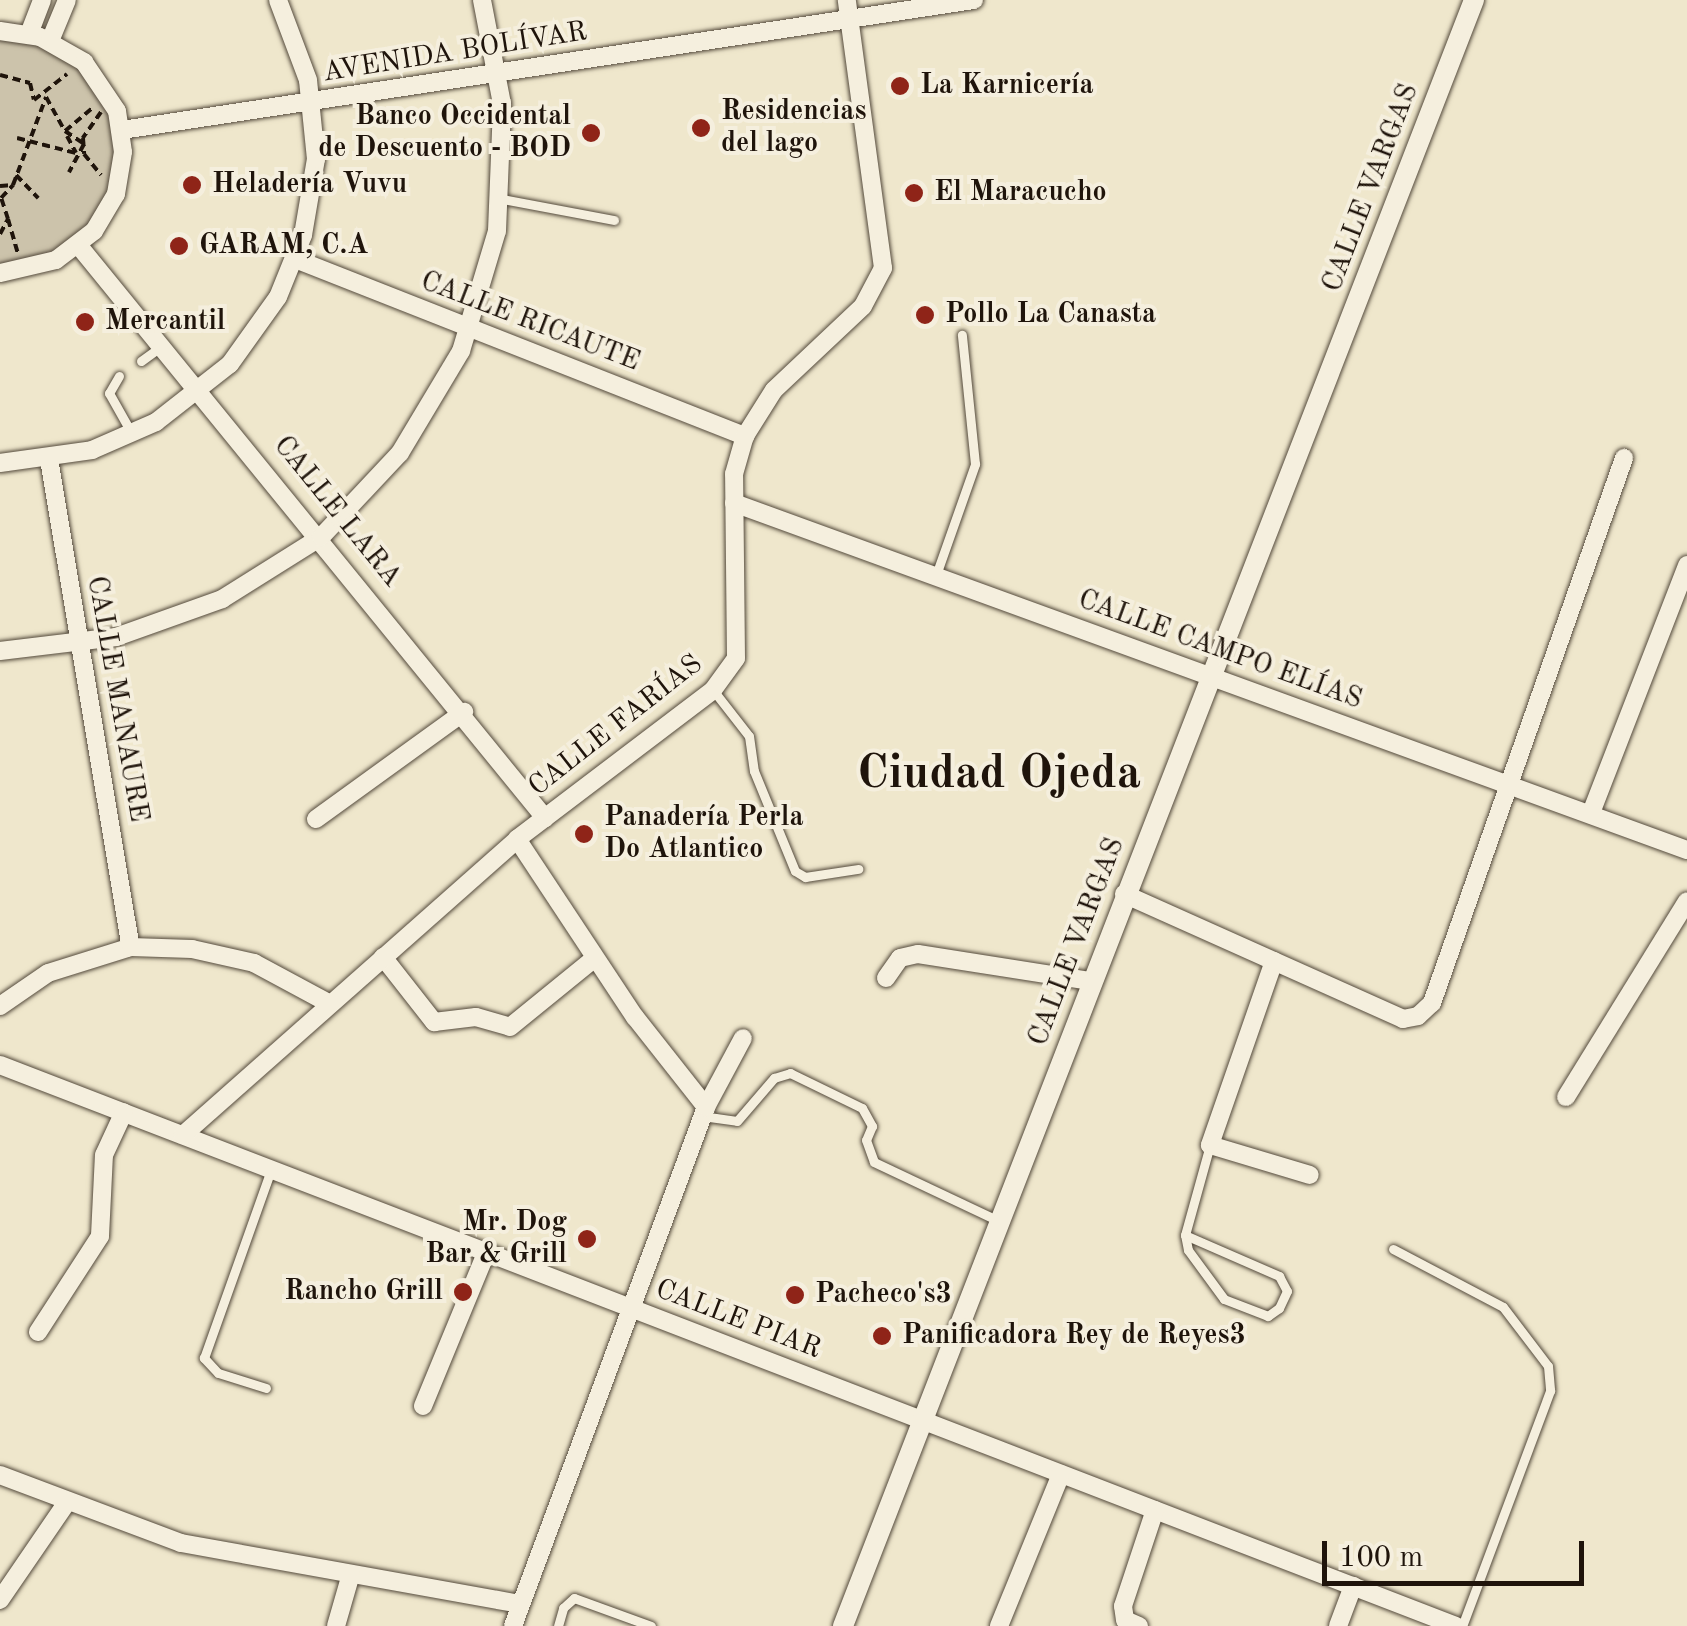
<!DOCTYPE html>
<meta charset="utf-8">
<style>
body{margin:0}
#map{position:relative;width:1687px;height:1626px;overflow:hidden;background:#efe7cc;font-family:"Old Standard TT",serif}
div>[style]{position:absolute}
.green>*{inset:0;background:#ccc3ab}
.path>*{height:4px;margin-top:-2px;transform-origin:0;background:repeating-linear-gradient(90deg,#1f140b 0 8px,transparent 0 13px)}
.roads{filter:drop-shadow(0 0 2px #53493b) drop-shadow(0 0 2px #53493b)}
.service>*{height:9px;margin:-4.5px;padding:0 4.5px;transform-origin:4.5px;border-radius:4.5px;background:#f5efde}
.minor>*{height:18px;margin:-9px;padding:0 9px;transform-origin:9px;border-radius:9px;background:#f5efde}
.tertiary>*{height:20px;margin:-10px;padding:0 10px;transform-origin:10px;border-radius:10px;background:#f5efde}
.dots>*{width:28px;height:28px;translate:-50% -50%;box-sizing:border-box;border:5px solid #f5efde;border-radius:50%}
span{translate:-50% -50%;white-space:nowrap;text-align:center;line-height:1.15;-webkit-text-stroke:8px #f5efde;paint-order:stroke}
.street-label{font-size:28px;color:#1f140b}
.poi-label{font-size:28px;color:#1f140b;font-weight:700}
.left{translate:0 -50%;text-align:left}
.right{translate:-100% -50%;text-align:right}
.town-label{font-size:48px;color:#1f140b;font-weight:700}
.scale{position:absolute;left:1322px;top:1541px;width:262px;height:45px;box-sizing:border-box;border:5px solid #1f140b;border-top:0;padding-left:12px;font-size:30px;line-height:35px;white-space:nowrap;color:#1f140b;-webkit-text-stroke:8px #f5efde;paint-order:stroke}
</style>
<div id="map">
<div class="green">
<i style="clip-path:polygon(0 31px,50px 41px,108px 93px,121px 173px,79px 246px,0 273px)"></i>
</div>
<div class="path">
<i style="left:0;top:75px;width:31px;rotate:15deg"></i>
<i style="left:30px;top:83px;width:17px;rotate:77deg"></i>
<i style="left:34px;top:100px;width:42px;rotate:-38.2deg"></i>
<i style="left:46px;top:97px;width:39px;rotate:61deg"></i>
<i style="left:65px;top:131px;width:35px;rotate:-40deg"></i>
<i style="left:101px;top:112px;width:32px;rotate:125deg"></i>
<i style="left:83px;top:138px;width:16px;rotate:86deg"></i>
<i style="left:84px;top:154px;width:27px;rotate:51deg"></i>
<i style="left:65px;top:131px;width:23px;rotate:34deg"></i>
<i style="left:84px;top:144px;width:32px;rotate:118deg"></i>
<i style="left:67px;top:136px;width:19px;rotate:62deg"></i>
<i style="left:17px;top:138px;width:61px;rotate:14.3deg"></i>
<i style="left:16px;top:175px;width:32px;rotate:46deg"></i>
<i style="left:0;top:186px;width:13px;rotate:-4deg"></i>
<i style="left:8px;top:219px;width:35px;rotate:74deg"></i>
<i style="left:0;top:234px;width:17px;rotate:-62deg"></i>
<i style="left:8px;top:219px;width:22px;rotate:-108deg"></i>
<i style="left:1px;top:198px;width:18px;rotate:-47deg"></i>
<i style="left:13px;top:185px;width:94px;rotate:-69.4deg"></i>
</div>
<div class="roads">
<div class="service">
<i style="left:502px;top:199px;width:114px;rotate:10.6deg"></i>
<i style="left:141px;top:361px;width:27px;rotate:-36deg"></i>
<i style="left:119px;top:376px;width:20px;rotate:120deg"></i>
<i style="left:109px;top:393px;width:45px;rotate:60.6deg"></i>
<i style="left:936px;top:575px;width:118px;rotate:-70.6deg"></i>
<i style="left:975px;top:464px;width:130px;rotate:-95.8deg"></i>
<i style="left:713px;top:690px;width:58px;rotate:52deg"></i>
<i style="left:749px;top:736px;width:35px;rotate:82deg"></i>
<i style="left:754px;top:771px;width:108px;rotate:67.7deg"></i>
<i style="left:795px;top:871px;width:12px;rotate:31deg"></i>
<i style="left:805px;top:877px;width:54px;rotate:-8.6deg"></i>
<i style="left:702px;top:1116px;width:35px;rotate:8deg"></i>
<i style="left:737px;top:1121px;width:57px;rotate:-49.3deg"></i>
<i style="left:774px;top:1078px;width:17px;rotate:-17deg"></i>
<i style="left:790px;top:1073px;width:80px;rotate:25.9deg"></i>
<i style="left:862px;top:1108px;width:21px;rotate:61deg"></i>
<i style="left:872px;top:1126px;width:15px;rotate:113deg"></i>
<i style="left:866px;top:1140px;width:23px;rotate:70deg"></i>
<i style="left:874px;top:1162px;width:138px;rotate:25.3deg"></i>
<i style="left:1185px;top:1235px;width:103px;rotate:23.6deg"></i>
<i style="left:1279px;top:1276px;width:17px;rotate:62deg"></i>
<i style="left:1287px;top:1291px;width:19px;rotate:115deg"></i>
<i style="left:1279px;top:1308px;width:14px;rotate:144deg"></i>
<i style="left:1268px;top:1316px;width:47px;rotate:-158.9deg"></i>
<i style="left:1224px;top:1299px;width:61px;rotate:-126.3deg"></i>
<i style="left:1188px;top:1250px;width:15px;rotate:-101deg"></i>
<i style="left:1185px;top:1235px;width:93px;rotate:-74.5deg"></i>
<i style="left:1393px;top:1249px;width:124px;rotate:27.8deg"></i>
<i style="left:1503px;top:1307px;width:74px;rotate:52.7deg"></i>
<i style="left:1548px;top:1366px;width:25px;rotate:85deg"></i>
<i style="left:1550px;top:1391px;width:251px;rotate:110.5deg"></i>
<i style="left:266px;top:1388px;width:50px;rotate:-162.6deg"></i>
<i style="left:218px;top:1373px;width:21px;rotate:-133deg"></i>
<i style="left:204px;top:1358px;width:200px;rotate:-70.4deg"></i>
<i style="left:558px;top:1626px;width:19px;rotate:-74deg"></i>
<i style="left:563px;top:1608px;width:15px;rotate:-42deg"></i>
<i style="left:574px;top:1598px;width:82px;rotate:20deg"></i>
</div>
<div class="minor">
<i style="left:0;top:31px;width:40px;rotate:8.5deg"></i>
<i style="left:40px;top:37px;width:51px;rotate:29.6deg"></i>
<i style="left:84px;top:62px;width:59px;rotate:56deg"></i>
<i style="left:117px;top:111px;width:41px;rotate:81.7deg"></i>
<i style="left:123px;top:152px;width:43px;rotate:99.5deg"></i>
<i style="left:116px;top:194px;width:43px;rotate:120.7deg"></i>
<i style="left:94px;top:231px;width:48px;rotate:142.7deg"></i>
<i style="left:56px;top:260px;width:57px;rotate:166.9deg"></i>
<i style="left:29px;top:34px;width:36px;rotate:-69deg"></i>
<i style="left:50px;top:41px;width:44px;rotate:-67.5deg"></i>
<i style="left:122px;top:130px;width:862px;rotate:-8.68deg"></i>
<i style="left:79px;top:246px;width:738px;rotate:50.83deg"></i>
<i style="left:295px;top:259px;width:484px;rotate:21.5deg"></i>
<i style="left:49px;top:459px;width:495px;rotate:80.5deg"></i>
<i style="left:0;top:463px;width:93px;rotate:-8deg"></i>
<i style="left:92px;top:450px;width:70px;rotate:-23.6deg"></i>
<i style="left:156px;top:422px;width:94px;rotate:-38.1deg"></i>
<i style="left:230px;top:364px;width:82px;rotate:-54.4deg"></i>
<i style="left:278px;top:297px;width:67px;rotate:-68deg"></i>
<i style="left:303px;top:235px;width:77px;rotate:-80.3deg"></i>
<i style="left:316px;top:159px;width:79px;rotate:-95.8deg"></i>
<i style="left:308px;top:80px;width:85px;rotate:-110.6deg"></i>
<i style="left:734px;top:503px;width:1014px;rotate:20.01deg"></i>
<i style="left:0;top:651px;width:117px;rotate:-6.9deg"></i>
<i style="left:116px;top:637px;width:113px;rotate:-19.7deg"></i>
<i style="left:222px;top:599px;width:117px;rotate:-32.1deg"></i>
<i style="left:321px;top:537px;width:115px;rotate:-46.8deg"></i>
<i style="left:400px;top:453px;width:119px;rotate:-59.1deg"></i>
<i style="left:461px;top:351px;width:125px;rotate:-73.3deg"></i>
<i style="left:497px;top:231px;width:127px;rotate:-87.7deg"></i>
<i style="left:502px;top:104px;width:106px;rotate:-100.9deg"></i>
<i style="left:1591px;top:813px;width:266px;rotate:-68.8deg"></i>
<i style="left:316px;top:819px;width:183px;rotate:-35.9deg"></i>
<i style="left:517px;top:839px;width:214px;rotate:56.5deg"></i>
<i style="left:635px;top:1017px;width:115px;rotate:51.7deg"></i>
<i style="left:1124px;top:894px;width:306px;rotate:24.1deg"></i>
<i style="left:1403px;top:1019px;width:15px;rotate:-11deg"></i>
<i style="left:1418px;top:1016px;width:19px;rotate:-43deg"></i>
<i style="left:1432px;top:1003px;width:578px;rotate:-70.59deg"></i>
<i style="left:383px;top:957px;width:83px;rotate:51.9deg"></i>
<i style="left:434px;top:1022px;width:42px;rotate:-6.8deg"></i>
<i style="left:476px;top:1017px;width:35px;rotate:16deg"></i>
<i style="left:510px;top:1027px;width:109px;rotate:-39.1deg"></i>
<i style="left:1274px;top:961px;width:195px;rotate:109.2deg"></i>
<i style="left:1210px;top:1145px;width:104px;rotate:16.7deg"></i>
<i style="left:886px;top:978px;width:24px;rotate:-55deg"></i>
<i style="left:900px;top:958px;width:18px;rotate:-13deg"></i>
<i style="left:918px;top:954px;width:175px;rotate:8.9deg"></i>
<i style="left:0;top:1006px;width:58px;rotate:-34.5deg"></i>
<i style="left:48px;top:973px;width:87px;rotate:-17.4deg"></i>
<i style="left:131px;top:947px;width:61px;rotate:1.9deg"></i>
<i style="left:192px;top:949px;width:64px;rotate:12.7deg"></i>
<i style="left:254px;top:963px;width:86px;rotate:28.3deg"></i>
<i style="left:0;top:1065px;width:1560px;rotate:21.07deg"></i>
<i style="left:1566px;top:1097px;width:230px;rotate:-58.3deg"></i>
<i style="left:183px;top:1135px;width:446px;rotate:-41.5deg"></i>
<i style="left:517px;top:839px;width:246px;rotate:-37.2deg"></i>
<i style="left:713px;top:690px;width:39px;rotate:-54deg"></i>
<i style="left:736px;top:658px;width:184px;rotate:-90.6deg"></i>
<i style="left:734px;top:474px;width:40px;rotate:-74deg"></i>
<i style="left:745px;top:436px;width:54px;rotate:-57.8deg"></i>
<i style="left:774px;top:390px;width:122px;rotate:-43.3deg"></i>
<i style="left:863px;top:306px;width:43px;rotate:-62.2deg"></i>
<i style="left:883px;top:268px;width:270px;rotate:-97.7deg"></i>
<i style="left:38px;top:1332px;width:114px;rotate:-57.1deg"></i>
<i style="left:100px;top:1236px;width:81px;rotate:-87.2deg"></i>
<i style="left:104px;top:1155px;width:47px;rotate:-65.1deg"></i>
<i style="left:423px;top:1406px;width:165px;rotate:-67.6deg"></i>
<i style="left:0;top:1475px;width:193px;rotate:20.6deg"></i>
<i style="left:181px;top:1543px;width:343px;rotate:10.2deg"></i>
<i style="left:0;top:1600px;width:115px;rotate:-55.6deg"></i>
<i style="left:336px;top:1626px;width:54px;rotate:-73.9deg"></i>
<i style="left:513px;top:1626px;width:554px;rotate:-69.6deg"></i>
<i style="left:706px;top:1107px;width:78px;rotate:-61.8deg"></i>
<i style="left:999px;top:1626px;width:164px;rotate:-67.8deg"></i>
<i style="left:1139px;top:1626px;width:15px;rotate:-157deg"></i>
<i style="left:1125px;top:1620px;width:14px;rotate:-98deg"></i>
<i style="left:1123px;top:1606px;width:101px;rotate:-71.6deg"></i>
<i style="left:1338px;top:1626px;width:43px;rotate:-69.4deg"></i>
</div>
<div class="tertiary">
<i style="left:843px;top:1626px;width:1744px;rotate:-68.79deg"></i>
</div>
</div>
<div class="dots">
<i style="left:900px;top:86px;background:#8f2418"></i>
<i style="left:701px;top:128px;background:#8f2418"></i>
<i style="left:591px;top:133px;background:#8f2418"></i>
<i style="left:192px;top:185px;background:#8f2418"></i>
<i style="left:914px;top:193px;background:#8f2418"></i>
<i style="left:179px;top:246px;background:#8f2418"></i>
<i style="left:925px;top:315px;background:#8f2418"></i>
<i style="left:85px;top:322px;background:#8f2418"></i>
<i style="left:584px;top:834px;background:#8f2418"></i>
<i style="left:587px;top:1239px;background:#8f2418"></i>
<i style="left:463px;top:1292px;background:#8f2418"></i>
<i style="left:795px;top:1295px;background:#8f2418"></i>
<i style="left:882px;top:1336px;background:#8f2418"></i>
</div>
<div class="street-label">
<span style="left:455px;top:53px;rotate:-9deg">AVENIDA BOLÍVAR</span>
<span style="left:1371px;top:188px;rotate:-69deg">CALLE VARGAS</span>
<span style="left:530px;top:322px;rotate:21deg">CALLE RICAUTE</span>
<span style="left:337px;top:512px;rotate:51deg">CALLE LARA</span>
<span style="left:1220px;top:650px;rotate:20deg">CALLE CAMPO ELÍAS</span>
<span style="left:117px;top:699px;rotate:80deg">CALLE MANAURE</span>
<span style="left:616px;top:726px;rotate:-38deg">CALLE FARÍAS</span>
<span style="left:1077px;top:942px;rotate:-69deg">CALLE VARGAS</span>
<span style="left:738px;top:1320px;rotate:21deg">CALLE PIAR</span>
</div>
<div class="poi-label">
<span class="left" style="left:920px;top:86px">La Karnicería</span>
<span class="left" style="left:721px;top:128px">Residencias<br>del lago</span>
<span class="right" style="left:571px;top:133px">Banco Occidental<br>de Descuento - BOD</span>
<span class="left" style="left:212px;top:185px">Heladería Vuvu</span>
<span class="left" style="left:934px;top:193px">El Maracucho</span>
<span class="left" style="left:199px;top:246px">GARAM, C.A</span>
<span class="left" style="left:945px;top:315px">Pollo La Canasta</span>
<span class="left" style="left:105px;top:322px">Mercantil</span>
<span class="left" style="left:604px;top:834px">Panadería Perla<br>Do Atlantico</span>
<span class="right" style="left:567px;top:1239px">Mr. Dog<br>Bar &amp; Grill</span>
<span class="right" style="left:443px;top:1292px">Rancho Grill</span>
<span class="left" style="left:815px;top:1295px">Pacheco's3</span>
<span class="left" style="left:902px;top:1336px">Panificadora Rey de Reyes3</span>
</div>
<div class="town-label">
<span style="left:999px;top:775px">Ciudad Ojeda</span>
</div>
<div class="scale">100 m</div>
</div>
